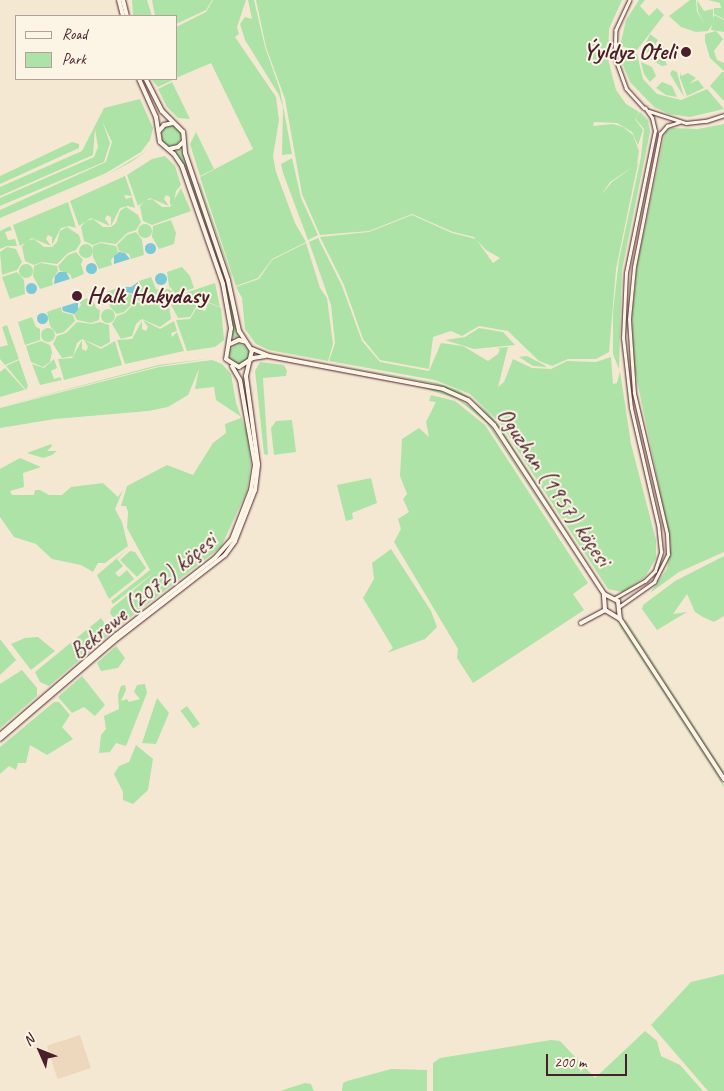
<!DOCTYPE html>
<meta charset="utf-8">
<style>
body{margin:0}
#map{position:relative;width:724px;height:1091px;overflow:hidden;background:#f5e8d3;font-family:Caveat,sans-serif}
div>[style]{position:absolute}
.built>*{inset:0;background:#edd8bd;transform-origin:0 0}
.green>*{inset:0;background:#ade3a6;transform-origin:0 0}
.round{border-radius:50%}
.water>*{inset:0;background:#7ac9d6}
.roads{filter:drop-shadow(0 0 1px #4a1f2b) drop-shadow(0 0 1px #4a1f2b)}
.minor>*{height:2.5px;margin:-1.25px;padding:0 1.25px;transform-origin:1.25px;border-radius:1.25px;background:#fcf5e5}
.major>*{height:4px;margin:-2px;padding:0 2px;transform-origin:2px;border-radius:2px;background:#fcf5e5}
.dots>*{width:14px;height:14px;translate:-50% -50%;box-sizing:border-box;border:2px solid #fcf5e5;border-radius:50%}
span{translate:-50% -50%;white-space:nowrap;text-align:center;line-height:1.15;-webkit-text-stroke:4px #fcf5e5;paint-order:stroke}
.poi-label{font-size:24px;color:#4a1f2b;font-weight:700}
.right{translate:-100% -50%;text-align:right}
.left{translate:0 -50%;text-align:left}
.street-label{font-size:24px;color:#4a1f2b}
.legend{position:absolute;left:15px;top:15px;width:162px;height:65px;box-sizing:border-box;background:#fcf5e5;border:1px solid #b59f9b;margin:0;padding:6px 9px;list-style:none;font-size:15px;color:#4a1f2b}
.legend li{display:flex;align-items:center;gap:10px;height:25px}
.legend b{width:25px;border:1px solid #b59f9b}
.north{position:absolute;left:15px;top:1026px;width:50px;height:50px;-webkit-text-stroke:4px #fcf5e5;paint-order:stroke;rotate:314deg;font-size:14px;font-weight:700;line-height:20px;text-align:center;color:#4a1f2b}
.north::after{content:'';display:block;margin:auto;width:18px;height:22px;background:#4a1f2b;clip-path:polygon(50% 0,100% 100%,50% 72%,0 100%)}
.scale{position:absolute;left:546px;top:1054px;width:81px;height:22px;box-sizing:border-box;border:2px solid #4a1f2b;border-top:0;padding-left:6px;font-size:15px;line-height:18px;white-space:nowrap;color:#4a1f2b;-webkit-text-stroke:4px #fcf5e5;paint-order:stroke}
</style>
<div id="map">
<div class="built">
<i style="left:80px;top:1035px;width:35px;height:35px;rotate:72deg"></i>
</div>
<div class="green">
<i style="clip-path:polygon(132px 0,147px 0,152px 16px,133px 16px)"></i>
<i style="clip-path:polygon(152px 0,212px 0,206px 10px,176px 24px,176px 16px,155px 16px)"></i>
<i style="clip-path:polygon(213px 0,246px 0,237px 27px,239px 34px,235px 37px,276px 97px,279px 120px,273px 156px,276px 172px,295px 223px,306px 242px,272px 259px,258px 278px,236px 286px,200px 177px,253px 149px,211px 63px,176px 78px,176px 27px,206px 12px)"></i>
<i style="clip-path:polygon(248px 0,254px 0,265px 47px,280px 90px,292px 154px,282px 155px,283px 107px,279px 95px,245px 40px,240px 24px,245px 17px,252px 19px)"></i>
<i style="clip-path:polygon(256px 0,622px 0,609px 29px,608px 59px,616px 90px,626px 104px,639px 112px,635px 119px,643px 130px,638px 145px,632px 132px,617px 123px,594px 122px,593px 126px,613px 124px,623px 127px,633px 135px,639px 151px,637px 164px,610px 182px,601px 195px,612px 182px,638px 163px,616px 269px,609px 352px,596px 359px,568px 359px,552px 366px,539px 361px,508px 331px,479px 326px,462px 336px,451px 331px,433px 337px,429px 369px,380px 360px,363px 339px,344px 285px,320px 237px,369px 232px,412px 215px,452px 233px,476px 239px,493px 263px,500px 258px,486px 250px,474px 237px,453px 232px,412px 214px,369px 231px,320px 235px,302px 194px,285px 99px,266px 47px)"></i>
<i style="clip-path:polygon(639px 0,645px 0,640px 6px,649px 16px,657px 8px,664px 15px,637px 50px,620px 46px,626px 20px)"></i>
<i style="clip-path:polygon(690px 0,696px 0,697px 12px,705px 24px,698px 12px,697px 0,704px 11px,713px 9px,713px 23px,708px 31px,696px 32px,681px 27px,669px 16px)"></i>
<i style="clip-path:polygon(708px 0,724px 0,724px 19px,714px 14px,714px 8px,721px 8px,720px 3px)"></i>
<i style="clip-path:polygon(714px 15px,724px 20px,724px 32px,711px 30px)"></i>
<i style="clip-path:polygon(716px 31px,723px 39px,714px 51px,717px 60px,724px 63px,724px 71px,710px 58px,705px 41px,705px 34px)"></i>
<i style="clip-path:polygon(650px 34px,658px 40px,653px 49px,660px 41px,665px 49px,661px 57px,665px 58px,642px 51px)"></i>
<i style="clip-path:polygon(623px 51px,637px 54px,643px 79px,657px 94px,681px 100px,707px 89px,724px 109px,690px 117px,669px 114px,654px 107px,630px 82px,622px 63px)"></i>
<i style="clip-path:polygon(641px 54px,665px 60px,667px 65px,662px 66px)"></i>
<i style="clip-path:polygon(641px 62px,652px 67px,656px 76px,650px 82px,644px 74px)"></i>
<i style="clip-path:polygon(672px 70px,677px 72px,684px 97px,670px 74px)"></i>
<i style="clip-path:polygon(680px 71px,681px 76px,688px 73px,696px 78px,689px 84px,698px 80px,704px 88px,687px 96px,680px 78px)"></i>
<i style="clip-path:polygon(722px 72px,724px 72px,724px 101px,710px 86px)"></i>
<i style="clip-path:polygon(151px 79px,175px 79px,158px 87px)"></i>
<i style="clip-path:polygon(172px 82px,190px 119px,178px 118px,167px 107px,158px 89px)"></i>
<i style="clip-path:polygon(662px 82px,672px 86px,677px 97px,666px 95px,656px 88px)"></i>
<i style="clip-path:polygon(140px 99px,153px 128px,150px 140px,141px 152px,106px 173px,0 218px,0 210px,106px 162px,112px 142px,102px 121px,110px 143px,104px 162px,0 206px,0 198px,94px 157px,98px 147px,95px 129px,93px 155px,0 196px,0 187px,82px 151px,104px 108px)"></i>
<i style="clip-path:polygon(640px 112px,648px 120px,650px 132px,622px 270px,619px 369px,613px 354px,613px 312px,619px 260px,641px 157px,644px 129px,635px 118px)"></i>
<i style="clip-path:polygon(724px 124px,724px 552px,679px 572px,650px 593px,667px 569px,671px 545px,634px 366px,632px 317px,637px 265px,665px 132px,672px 128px,698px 129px)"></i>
<i class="round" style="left:161px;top:126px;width:20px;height:20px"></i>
<i style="clip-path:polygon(196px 132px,214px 169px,200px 176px,190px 144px)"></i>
<i style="clip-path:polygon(72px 142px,79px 144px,79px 148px,0 184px,0 176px)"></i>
<i style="clip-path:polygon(181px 149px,226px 284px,239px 338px,233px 338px,224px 280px,186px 169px,175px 152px)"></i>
<i style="clip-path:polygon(147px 151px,131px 162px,107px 175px,0 222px,107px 175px)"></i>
<i style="clip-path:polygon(165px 156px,175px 166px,181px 185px,176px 191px,174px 202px,170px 205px,170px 197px,166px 195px,164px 199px,169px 206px,150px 198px,138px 206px,127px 175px,152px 159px)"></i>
<i style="clip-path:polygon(292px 158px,301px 198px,318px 235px,308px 240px,283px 173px,281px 164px)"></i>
<i style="clip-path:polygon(125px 176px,132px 196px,124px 195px,126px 199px,132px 197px,135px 208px,128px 206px,120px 208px,111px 226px,111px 217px,107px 215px,105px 219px,110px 226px,91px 218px,79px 226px,70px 201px)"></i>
<i style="left:200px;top:183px;width:98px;height:1px;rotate:71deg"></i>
<i style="clip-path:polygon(181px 188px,191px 211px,152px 225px,143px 221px,140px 207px,144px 201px,152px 199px,162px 207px,170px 207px)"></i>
<i style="clip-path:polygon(68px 202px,76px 228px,69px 226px,61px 228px,52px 245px,52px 237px,48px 235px,46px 239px,51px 246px,32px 238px,20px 246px,13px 225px)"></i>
<i style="clip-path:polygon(126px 207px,138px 215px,141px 222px,136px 230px,127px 233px,116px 244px,101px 242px,93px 245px,84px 241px,81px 227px,86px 221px,93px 219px,103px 227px,111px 227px,116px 223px,120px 211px)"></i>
<i style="clip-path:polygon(171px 220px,176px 233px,174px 244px,159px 249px,152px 237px,153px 226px)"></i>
<i class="round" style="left:138px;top:224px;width:14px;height:14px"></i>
<i style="clip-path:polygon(10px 226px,12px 230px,5px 232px,8px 240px,15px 239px,17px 246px,7px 246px,0 249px,0 231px)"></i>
<i style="clip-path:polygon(67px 227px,79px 235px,81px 242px,76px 250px,68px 253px,57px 264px,42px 262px,34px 265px,25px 261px,22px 247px,26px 241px,34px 239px,44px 247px,52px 247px,57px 242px,60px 231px)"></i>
<i style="clip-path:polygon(136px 232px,142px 240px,144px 255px,131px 259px,129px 254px,119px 251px,117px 245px,127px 235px)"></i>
<i style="clip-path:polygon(318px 238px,342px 286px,362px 341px,380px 362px,429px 371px,441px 343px,463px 346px,488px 361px,498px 354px,500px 349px,497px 348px,508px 347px,498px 387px,504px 382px,513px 359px,532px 368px,551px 369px,567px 361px,596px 362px,611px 357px,613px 384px,617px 383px,620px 371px,631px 444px,656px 540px,656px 558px,645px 577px,623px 592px,608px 589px,500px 423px,470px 394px,435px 380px,329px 361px,335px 343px,331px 305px,309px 242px)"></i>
<i style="clip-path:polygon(101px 243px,116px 246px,118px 252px,111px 260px,112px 265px,99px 269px,93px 257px,93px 246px)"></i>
<i style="clip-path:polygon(306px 243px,320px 288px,327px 298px,333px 344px,328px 361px,269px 350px,256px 344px,245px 329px,242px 298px,236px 287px,259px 279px,272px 260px)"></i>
<i class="round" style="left:79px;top:244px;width:14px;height:14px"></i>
<i style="clip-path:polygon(7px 247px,16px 249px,22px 262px,17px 270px,2px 275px,0 252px)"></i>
<i style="clip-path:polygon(76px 252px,83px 260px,81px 264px,84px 274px,72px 279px,70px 274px,60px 271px,58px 266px,68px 255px)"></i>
<i style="clip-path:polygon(41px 263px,57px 266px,58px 271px,52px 280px,53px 285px,40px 289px,33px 276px,34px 266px)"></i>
<i class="round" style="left:19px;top:264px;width:14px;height:14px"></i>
<i style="clip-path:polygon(182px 267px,190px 276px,194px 288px,176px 294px,169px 286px,167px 272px)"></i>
<i style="clip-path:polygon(17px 272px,24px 280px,25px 294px,10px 299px,2px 277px)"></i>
<i style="clip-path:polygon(151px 277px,156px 289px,160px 290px,159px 300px,150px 303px,136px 300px,134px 295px,141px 286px,139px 281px)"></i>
<i style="clip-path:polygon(215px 283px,220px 307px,201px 299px,190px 317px,178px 318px,171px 305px,176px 296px)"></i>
<i style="clip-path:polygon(120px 287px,122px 292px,133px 295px,135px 301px,124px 312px,117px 314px,110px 307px,107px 292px)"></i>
<i class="round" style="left:160px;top:289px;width:14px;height:14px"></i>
<i style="clip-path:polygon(92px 297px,96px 308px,100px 310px,99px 320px,91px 323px,77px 320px,74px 314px,81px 305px,79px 301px)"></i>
<i style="clip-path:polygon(202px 300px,221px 308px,224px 340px,215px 347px,187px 351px,176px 320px,190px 319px,201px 301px,201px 309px,205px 311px,207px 307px)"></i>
<i style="clip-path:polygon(136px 302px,151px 305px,160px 302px,169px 306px,171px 319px,160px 327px,142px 319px,136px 324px,132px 336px,121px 339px,112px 324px,117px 316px,125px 313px)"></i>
<i style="clip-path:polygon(61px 307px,62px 312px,73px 315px,75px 321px,64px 332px,57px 334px,50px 326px,47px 312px)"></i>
<i class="round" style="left:101px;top:309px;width:14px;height:14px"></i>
<i style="clip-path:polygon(32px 317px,36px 327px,40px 329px,40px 340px,25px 345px,18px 322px)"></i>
<i style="clip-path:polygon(143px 320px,160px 329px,174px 321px,177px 331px,171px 333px,172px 337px,177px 332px,184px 351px,125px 364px,117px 340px,132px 339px,142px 321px,142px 329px,146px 331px,148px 327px)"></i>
<i style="clip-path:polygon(77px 322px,92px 324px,100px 322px,109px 325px,110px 342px,101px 347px,82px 339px,77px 343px,73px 356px,62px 358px,53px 344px,57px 336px,66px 333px)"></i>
<i style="clip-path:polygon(7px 325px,19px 359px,5px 365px,0 359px,0 347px,8px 345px,2px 327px)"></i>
<i class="round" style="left:41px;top:328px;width:14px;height:14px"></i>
<i style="clip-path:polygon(479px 328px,503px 332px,515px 345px,474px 349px,445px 340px,465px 337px)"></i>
<i style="clip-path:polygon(82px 340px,82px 349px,86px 351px,88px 347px,84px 340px,101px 349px,115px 341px,122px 365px,64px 380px,58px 359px,72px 358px)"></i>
<i style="clip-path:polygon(41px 341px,50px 345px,52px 352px,50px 362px,43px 367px,31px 362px,26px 346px)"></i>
<i class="round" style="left:229px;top:344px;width:20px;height:20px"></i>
<i style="clip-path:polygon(527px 356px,546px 366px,546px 367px,533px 366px,519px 357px)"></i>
<i style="clip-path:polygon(213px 358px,159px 366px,0 407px,158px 365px)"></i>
<i style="clip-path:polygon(54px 359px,57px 368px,51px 371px,54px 379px,60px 377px,62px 380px,40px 385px,32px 364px,44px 368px)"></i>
<i style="clip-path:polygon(19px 360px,28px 386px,26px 390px,6px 366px)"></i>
<i style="clip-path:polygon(212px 360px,222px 364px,231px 374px,236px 403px,247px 432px,251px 464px,247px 491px,221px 547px,119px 626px,110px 613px,111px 609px,156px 571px,113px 604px,111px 601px,150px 570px,127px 528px,128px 512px,126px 506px,121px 506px,127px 486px,167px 465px,193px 475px,213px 443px,226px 433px,225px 424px,241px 418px,240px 416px,216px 400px,214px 387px,195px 389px,199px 369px,188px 395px,168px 407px,148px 411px,55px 419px,0 428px,0 408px,159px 367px)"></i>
<i style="clip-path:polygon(260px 362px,284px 365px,287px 371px,286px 376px,263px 378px,268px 455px,264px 454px,256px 379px,255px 371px)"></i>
<i style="clip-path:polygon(320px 362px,437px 383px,458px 390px,475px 401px,488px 412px,498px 424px,604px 587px,497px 425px,475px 401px,436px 384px)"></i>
<i style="clip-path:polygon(5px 368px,25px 390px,24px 390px,0 397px,0 372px)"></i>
<i style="clip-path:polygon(423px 388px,438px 390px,457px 398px,475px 410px,487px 421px,598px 591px,486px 422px,457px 399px)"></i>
<i style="clip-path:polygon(431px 395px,455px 401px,485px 425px,588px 583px,573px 594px,584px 610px,473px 683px,457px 658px,458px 649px,394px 542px,401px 529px,398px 519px,409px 512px,403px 499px,407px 494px,400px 476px,402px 439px,419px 428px,429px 437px,426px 422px,436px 402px,429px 401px)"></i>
<i style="clip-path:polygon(292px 420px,296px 452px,274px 455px,271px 428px,276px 421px)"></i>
<i style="clip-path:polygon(51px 444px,52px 446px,47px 451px,57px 451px,52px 455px,43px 458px,27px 453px)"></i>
<i style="clip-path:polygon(20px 458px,41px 467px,23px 473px,24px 487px,10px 491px,12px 495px,34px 495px,35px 490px,40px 490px,49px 495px,62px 495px,71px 487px,103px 483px,118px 497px,123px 490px,115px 509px,122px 522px,128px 546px,105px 563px,98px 563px,93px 572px,81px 565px,52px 559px,36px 544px,14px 537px,0 517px,0 469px)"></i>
<i style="clip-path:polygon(371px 478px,377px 503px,352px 513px,353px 519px,346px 521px,337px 485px)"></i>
<i style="clip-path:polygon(129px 548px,117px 559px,123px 566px,115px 573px,119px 577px,127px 570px,134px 579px,109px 599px,97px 575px)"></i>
<i style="clip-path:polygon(391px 549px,431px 611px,437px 627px,425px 639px,387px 653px,393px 648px,363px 598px,374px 579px,372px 563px)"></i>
<i style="clip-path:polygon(130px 551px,135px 552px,146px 568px,137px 577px,120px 560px)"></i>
<i style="clip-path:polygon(724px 556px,724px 616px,714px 622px,703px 617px,695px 612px,687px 594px,673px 614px,687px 612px,657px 630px,642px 609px,643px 605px,675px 581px)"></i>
<i style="clip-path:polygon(101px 618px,111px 633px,49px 686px,40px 682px,35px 672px)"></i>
<i style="clip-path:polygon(626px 620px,724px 772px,724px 774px,625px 621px)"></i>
<i style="clip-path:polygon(620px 624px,724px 785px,724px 787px,619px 625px)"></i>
<i style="clip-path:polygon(38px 637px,55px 651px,31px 670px,11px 644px,25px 638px)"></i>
<i style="clip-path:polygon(0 639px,16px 660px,0 675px)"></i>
<i style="clip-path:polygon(116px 646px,125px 658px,118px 668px,101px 671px,97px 663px)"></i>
<i style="clip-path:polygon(22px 670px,37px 688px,37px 696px,0 728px,0 684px)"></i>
<i style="clip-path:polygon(82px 676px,105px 705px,95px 716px,84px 707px,72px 713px,58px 697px)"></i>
<i style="clip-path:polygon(145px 684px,147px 693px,126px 746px,116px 743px,110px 752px,99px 753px,101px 735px,106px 729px,104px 716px,119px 709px,118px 695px,121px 686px,125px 685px,126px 690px,121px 701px,127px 699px,129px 702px,140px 699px,134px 692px,137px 685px)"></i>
<i style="clip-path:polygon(157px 698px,169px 713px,156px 744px,142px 743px)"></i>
<i style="clip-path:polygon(54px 702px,59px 702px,70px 715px,62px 727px,73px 739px,47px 755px,30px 745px,26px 763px,18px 763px,16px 770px,9px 766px,0 774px,0 747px)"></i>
<i style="left:187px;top:706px;width:22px;height:8px;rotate:54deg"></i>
<i style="clip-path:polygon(136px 745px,153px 759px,148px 790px,133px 804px,123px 800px,123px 792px,114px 774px,119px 766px,129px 762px)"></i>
<i style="clip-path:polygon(724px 974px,724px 1091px,708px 1091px,651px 1025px,691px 982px)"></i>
<i style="clip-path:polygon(645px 1031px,657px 1041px,661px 1056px,680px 1065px,703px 1091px,433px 1091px,433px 1063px,440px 1058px,551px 1040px,560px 1041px,595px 1078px)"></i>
<i style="clip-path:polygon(391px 1069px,427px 1070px,427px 1091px,342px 1091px,343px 1083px,347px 1081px)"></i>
<i style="clip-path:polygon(305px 1083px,311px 1084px,314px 1091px,280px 1091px)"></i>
</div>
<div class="water">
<i class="round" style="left:144.5px;top:242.5px;width:11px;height:11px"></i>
<i style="clip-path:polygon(119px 252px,125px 253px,130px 259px,114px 264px,114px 256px)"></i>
<i class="round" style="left:85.5px;top:262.5px;width:11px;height:11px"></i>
<i style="clip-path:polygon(59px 272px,66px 272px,70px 279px,54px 284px,55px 276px)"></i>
<i class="round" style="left:155px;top:273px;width:12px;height:12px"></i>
<i style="clip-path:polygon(138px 282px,138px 290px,133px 294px,123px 291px,122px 287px,131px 287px)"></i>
<i class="round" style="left:25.5px;top:282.5px;width:11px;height:11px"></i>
<i class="round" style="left:96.5px;top:293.5px;width:11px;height:11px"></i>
<i style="clip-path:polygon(78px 302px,78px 310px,74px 314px,63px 311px,62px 307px)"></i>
<i class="round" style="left:36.5px;top:312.5px;width:11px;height:11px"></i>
</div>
<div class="roads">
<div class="minor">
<i style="left:630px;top:0;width:33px;rotate:115deg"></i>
<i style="left:616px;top:30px;width:27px;rotate:92deg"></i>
<i style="left:615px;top:57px;width:33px;rotate:70deg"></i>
<i style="left:626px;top:88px;width:27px;rotate:48deg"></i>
<i style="left:649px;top:111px;width:39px;rotate:18deg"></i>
<i style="left:686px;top:123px;width:20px;rotate:-6deg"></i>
<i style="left:706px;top:121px;width:19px;rotate:-18deg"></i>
<i style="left:615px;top:598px;width:34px;rotate:-30deg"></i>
<i style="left:645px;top:581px;width:14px;rotate:-45deg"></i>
<i style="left:655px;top:571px;width:20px;rotate:-72deg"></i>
<i style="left:661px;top:552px;width:27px;rotate:-96deg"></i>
<i style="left:658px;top:525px;width:120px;rotate:-103deg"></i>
<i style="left:631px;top:408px;width:70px;rotate:-96.5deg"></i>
<i style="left:623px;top:338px;width:65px;rotate:-87.4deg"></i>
<i style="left:626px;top:273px;width:145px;rotate:-78.5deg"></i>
<i style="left:655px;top:131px;width:13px;rotate:-103deg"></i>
<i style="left:652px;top:118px;width:12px;rotate:-125deg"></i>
<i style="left:620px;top:606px;width:42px;rotate:-35.2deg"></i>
<i style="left:654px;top:582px;width:31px;rotate:-63deg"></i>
<i style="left:668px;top:554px;width:20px;rotate:-93deg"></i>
<i style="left:667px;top:534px;width:145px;rotate:-103.2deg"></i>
<i style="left:634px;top:393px;width:74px;rotate:-93.9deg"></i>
<i style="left:629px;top:319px;width:52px;rotate:-84.5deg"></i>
<i style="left:634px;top:267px;width:136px;rotate:-78.9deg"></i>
<i style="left:660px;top:134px;width:11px;rotate:-49deg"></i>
<i style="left:667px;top:126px;width:13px;rotate:-18deg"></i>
</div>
<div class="major">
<i style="left:119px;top:0;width:16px;rotate:76deg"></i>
<i style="left:123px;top:0;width:16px;rotate:76deg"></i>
<i style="left:139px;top:79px;width:42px;rotate:65.9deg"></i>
<i style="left:156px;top:117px;width:25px;rotate:81deg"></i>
<i style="left:160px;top:142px;width:18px;rotate:41deg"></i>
<i style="left:174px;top:154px;width:14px;rotate:56deg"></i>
<i style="left:182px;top:166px;width:125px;rotate:70.8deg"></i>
<i style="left:223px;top:284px;width:45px;rotate:79.7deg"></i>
<i style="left:231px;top:328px;width:31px;rotate:99deg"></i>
<i style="left:226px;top:359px;width:15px;rotate:32deg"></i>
<i style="left:239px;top:367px;width:17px;rotate:-33deg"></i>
<i style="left:253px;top:358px;width:13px;rotate:-9deg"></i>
<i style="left:159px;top:131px;width:8px;rotate:-50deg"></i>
<i style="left:164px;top:125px;width:9px;rotate:-13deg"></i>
<i style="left:169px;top:149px;width:9px;rotate:-13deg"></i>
<i style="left:178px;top:147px;width:7px;rotate:-45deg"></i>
<i style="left:230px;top:344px;width:10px;rotate:-24deg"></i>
<i style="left:239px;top:340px;width:7px;rotate:16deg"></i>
<i style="left:252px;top:349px;width:18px;rotate:22deg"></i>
<i style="left:269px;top:356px;width:177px;rotate:10.7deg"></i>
<i style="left:443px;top:389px;width:27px;rotate:24deg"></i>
<i style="left:468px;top:400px;width:36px;rotate:44deg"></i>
<i style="left:494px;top:425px;width:202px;rotate:56.9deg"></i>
<i style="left:604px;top:594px;width:16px;rotate:27deg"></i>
<i style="left:618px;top:601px;width:18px;rotate:84deg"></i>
<i style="left:620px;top:619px;width:17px;rotate:-149deg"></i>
<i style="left:605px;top:610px;width:16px;rotate:-94deg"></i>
<i style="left:620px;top:619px;width:191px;rotate:57deg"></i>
<i style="left:581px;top:623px;width:27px;rotate:-28deg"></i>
<i style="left:0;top:735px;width:153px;rotate:-40.8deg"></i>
<i style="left:116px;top:635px;width:125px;rotate:-37.9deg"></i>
<i style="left:215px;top:558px;width:25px;rotate:-48deg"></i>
<i style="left:232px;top:539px;width:53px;rotate:-68.8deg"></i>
<i style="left:251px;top:490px;width:25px;rotate:-81deg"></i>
<i style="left:255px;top:465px;width:86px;rotate:-100deg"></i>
<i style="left:240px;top:380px;width:16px;rotate:-120deg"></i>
<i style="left:0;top:739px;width:155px;rotate:-40.6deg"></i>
<i style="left:118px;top:638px;width:135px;rotate:-37.8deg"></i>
<i style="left:225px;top:555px;width:17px;rotate:-54deg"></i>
<i style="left:235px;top:541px;width:55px;rotate:-68.6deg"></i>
<i style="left:255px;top:490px;width:26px;rotate:-83deg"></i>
<i style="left:258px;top:464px;width:89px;rotate:-97.8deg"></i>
<i style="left:246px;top:376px;width:26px;rotate:-77deg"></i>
<i style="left:252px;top:351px;width:24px;rotate:-123deg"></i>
<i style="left:239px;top:331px;width:52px;rotate:-102.2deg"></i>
<i style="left:228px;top:280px;width:134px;rotate:-108.7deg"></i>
<i style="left:185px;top:153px;width:21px;rotate:-95deg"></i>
<i style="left:183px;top:132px;width:30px;rotate:-135deg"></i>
<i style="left:162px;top:111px;width:36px;rotate:-117deg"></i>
</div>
</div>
<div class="dots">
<i style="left:686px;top:52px;background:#4a1f2b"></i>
<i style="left:77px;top:296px;background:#4a1f2b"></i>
</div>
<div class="poi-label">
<span class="right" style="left:676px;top:52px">Ýyldyz Oteli</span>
<span class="left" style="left:87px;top:296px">Halk Hakydasy</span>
</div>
<div class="street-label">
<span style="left:554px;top:487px;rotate:56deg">Oguzhan (1957) köçesi</span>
<span style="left:143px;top:596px;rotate:-40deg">Bekrewe (2072) köçesi</span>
</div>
<ul class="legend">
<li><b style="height:6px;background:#fcf5e5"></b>Road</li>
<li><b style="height:14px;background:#ade3a6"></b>Park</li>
</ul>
<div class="north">N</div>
<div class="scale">200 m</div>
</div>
